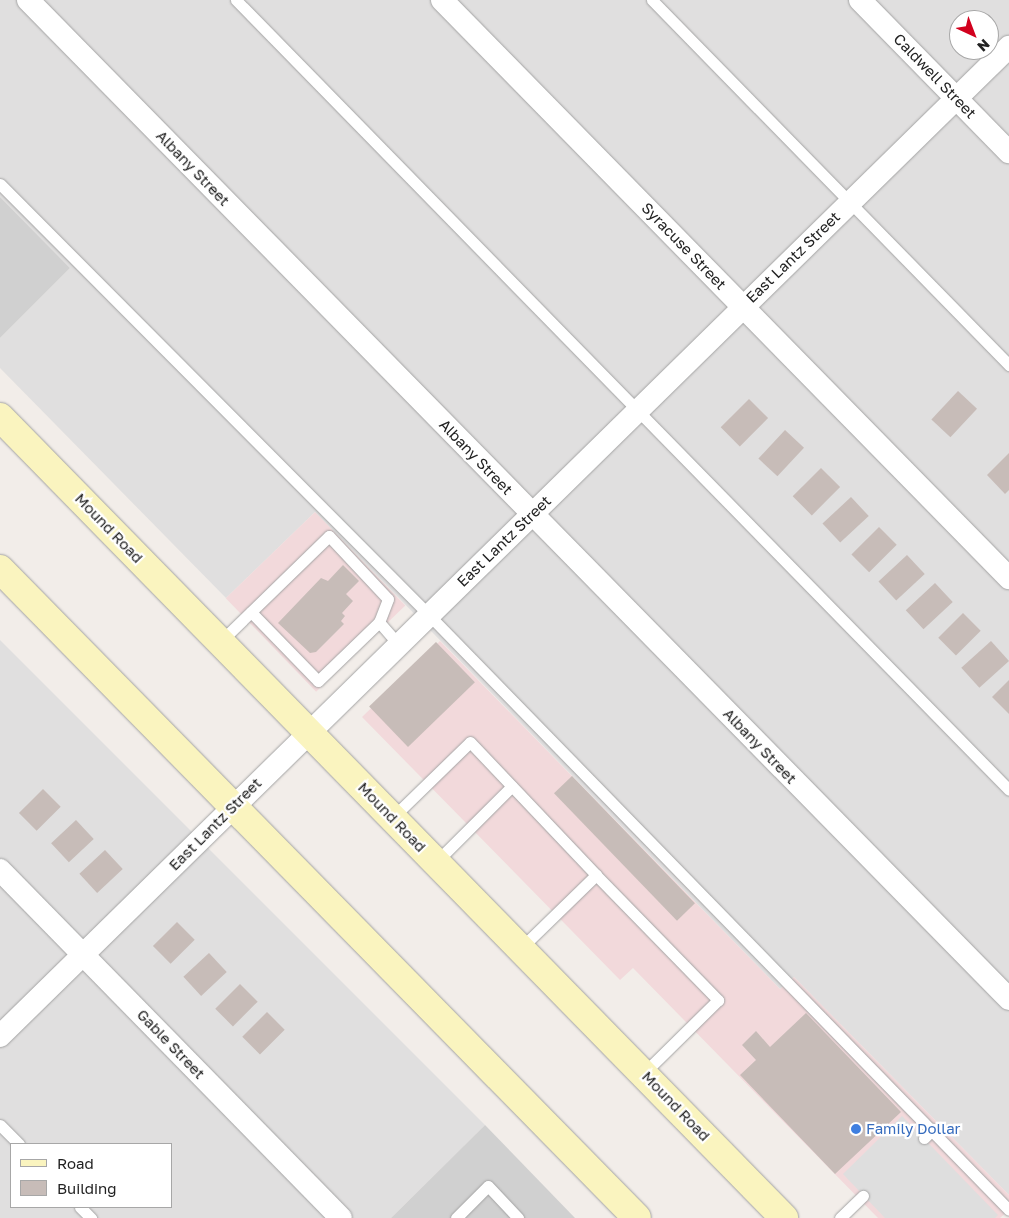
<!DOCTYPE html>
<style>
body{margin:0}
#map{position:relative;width:1009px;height:1218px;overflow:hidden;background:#f2ede9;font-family:"Golos Text",sans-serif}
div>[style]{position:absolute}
.residential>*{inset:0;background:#e0dfdf}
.commercial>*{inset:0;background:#f2d9db;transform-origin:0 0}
.religious>*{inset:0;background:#d0d0d0}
.parking>*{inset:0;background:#dedede}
.building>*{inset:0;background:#c7bcb8;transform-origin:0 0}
.roads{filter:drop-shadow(0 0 1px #a3a3a3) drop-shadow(0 0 1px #a3a3a3)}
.service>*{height:11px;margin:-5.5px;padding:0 5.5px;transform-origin:5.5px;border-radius:5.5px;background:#fff}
.minor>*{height:22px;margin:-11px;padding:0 11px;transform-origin:11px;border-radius:11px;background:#fff}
.secondary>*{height:28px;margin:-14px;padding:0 14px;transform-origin:14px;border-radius:14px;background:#faf4bf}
.dots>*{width:14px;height:14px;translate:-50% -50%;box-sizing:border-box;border:2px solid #fff;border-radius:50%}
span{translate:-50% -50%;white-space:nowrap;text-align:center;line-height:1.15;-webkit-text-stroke:4.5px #fff;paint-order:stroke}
.street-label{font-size:15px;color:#222}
.shop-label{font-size:15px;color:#366cbe}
.left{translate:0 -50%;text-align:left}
.legend{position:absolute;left:10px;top:1143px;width:162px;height:65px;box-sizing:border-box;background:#fff;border:1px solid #a7a7a7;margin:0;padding:6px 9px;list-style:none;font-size:15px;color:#222}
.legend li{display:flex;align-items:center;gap:10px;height:25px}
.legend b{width:25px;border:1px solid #a7a7a7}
.north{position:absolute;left:949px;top:10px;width:50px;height:50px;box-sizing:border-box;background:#fff;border:1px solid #a7a7a7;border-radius:50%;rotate:137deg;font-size:14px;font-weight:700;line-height:20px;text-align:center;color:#222}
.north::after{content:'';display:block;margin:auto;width:18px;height:22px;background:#d2011e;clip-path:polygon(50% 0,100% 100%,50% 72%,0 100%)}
</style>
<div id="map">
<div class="residential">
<i style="clip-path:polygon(evenodd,0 0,1009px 0,1009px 1195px,794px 977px,780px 989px,315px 512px,226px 598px,0 368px,0 338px,70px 268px,0 197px,0 0,959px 20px,989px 20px,989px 50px,959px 50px,959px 20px)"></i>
<i style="clip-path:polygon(evenodd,0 640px,485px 1125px,391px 1218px,0 1218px,0 640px,11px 1144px,171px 1144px,171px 1207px,11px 1207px,11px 1144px)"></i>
</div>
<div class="commercial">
<i style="left:315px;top:512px;width:130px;height:124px;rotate:46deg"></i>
<i style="clip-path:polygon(440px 641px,780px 989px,794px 977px,1009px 1195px,1009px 1210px,1000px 1218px,878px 1218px,633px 968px,620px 980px,362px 717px)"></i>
</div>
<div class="religious">
<i style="clip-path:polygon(0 197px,70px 268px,0 338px)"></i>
<i style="clip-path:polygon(485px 1125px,575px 1218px,391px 1218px)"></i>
</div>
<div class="parking">
<i style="clip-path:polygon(902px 1116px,998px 1215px,995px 1218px,885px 1218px,843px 1174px)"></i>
</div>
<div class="building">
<i style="left:958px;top:391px;width:26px;height:39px;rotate:43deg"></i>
<i style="left:749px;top:399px;width:27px;height:40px;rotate:45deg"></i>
<i style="left:785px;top:430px;width:26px;height:39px;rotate:43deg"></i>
<i style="clip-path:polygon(1009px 453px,1009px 490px,1005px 494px,987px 475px)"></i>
<i style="left:821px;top:468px;width:27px;height:40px;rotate:45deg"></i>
<i style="left:851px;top:497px;width:26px;height:39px;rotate:47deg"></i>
<i style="left:879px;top:527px;width:25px;height:39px;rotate:45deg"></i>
<i style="left:907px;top:555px;width:26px;height:39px;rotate:47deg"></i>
<i style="clip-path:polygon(343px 565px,359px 581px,346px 594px,353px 601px,342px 613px,345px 616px,341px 621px,344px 624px,316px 652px,310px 653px,278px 623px,321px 578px,328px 581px)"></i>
<i style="left:935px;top:583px;width:26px;height:40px;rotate:47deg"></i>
<i style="left:963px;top:613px;width:25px;height:35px;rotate:45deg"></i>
<i style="left:991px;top:641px;width:27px;height:40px;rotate:48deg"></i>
<i style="left:436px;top:642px;width:56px;height:93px;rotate:46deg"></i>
<i style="clip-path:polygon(1009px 680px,1009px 714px,992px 697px)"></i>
<i style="left:572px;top:776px;width:177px;height:25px;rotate:46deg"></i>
<i style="left:43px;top:789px;width:25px;height:34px;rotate:45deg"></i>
<i style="left:76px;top:820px;width:26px;height:34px;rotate:47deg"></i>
<i style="left:105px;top:850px;width:26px;height:35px;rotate:47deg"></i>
<i style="left:177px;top:922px;width:25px;height:34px;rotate:45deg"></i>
<i style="left:209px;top:953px;width:26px;height:35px;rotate:47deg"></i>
<i style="left:240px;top:984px;width:25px;height:35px;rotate:45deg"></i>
<i style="left:267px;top:1012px;width:25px;height:35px;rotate:45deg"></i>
<i style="clip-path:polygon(806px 1013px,901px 1112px,835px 1174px,740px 1075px,756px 1060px,742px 1045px,756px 1031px,770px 1047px)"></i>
</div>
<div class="roads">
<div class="service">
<i style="left:236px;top:0;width:1105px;rotate:45.62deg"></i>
<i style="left:652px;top:0;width:511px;rotate:45.63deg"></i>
<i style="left:0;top:184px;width:607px;rotate:45.13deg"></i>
<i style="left:428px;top:614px;width:832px;rotate:45.73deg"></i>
<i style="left:251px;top:612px;width:96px;rotate:45.8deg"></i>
<i style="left:318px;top:681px;width:85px;rotate:-44deg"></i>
<i style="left:220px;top:642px;width:152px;rotate:-44.2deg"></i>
<i style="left:329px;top:536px;width:86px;rotate:46.9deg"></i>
<i style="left:388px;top:599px;width:25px;rotate:111deg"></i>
<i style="left:379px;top:622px;width:29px;rotate:49deg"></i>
<i style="left:393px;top:817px;width:107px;rotate:-44.2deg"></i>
<i style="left:470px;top:742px;width:183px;rotate:46.5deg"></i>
<i style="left:436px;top:862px;width:107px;rotate:-45deg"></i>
<i style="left:521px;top:948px;width:105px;rotate:-44.2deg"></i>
<i style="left:596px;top:875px;width:175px;rotate:45.7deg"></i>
<i style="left:718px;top:1000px;width:104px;rotate:135.4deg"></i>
<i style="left:0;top:1125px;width:27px;rotate:45deg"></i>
<i style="left:924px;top:1138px;width:13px;rotate:-45deg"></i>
<i style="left:80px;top:1207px;width:16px;rotate:45deg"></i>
<i style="left:456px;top:1218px;width:45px;rotate:-45deg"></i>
<i style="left:488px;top:1186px;width:44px;rotate:46.8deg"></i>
<i style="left:840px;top:1218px;width:32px;rotate:-44deg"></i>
</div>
<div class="minor">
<i style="left:28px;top:0;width:1400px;rotate:45.52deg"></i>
<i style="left:442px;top:0;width:810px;rotate:45.55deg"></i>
<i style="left:860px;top:0;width:213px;rotate:45.6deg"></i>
<i style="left:0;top:870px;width:487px;rotate:45.6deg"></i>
<i style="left:0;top:1036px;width:1413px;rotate:-44.43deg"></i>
</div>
<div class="secondary">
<i style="left:0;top:417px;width:1121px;rotate:45.61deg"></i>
<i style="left:0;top:569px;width:909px;rotate:45.53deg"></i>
</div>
</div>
<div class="dots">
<i style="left:856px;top:1129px;background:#3f7fe0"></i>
</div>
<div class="street-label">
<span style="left:935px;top:76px;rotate:46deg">Caldwell Street</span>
<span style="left:193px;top:168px;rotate:46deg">Albany Street</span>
<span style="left:684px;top:246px;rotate:46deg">Syracuse Street</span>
<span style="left:793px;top:257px;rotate:-44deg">East Lantz Street</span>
<span style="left:476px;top:457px;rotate:46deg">Albany Street</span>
<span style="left:109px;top:528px;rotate:46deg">Mound Road</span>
<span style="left:504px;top:541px;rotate:-44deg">East Lantz Street</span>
<span style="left:760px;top:746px;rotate:46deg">Albany Street</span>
<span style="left:392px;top:817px;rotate:46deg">Mound Road</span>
<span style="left:215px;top:824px;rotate:-45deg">East Lantz Street</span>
<span style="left:171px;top:1044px;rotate:46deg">Gable Street</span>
<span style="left:676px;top:1106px;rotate:46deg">Mound Road</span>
</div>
<div class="shop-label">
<span class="left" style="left:866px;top:1129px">Family Dollar</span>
</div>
<ul class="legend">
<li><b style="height:6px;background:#faf4bf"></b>Road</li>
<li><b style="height:14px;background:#c7bcb8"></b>Building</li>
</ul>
<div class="north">N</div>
</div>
